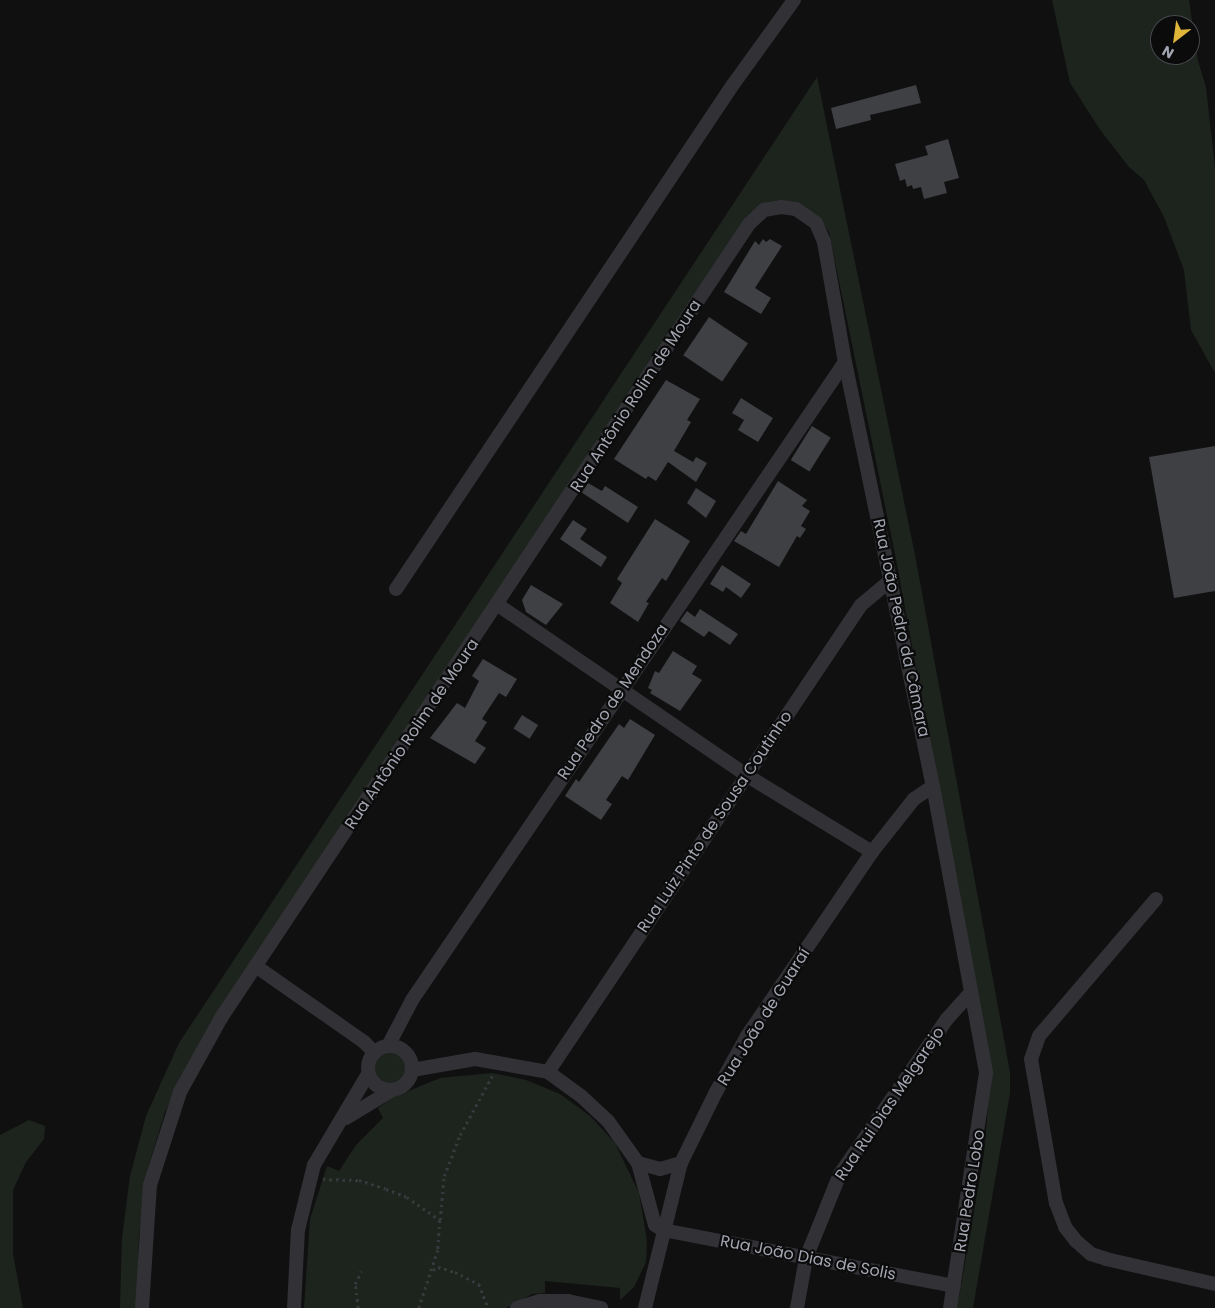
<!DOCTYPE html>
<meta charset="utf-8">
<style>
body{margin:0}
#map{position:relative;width:1215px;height:1308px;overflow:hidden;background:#101011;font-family:Poppins,sans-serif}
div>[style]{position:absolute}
.green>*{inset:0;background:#1d241e}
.round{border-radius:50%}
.building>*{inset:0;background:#3f4044;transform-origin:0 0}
.path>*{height:2.5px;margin-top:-1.25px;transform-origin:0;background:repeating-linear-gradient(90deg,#38393d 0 2.5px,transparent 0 6.5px)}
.minor>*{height:14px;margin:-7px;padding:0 7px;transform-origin:7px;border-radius:7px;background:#323236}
.minor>.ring{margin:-7px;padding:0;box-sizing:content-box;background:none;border:14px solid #323236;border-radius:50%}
span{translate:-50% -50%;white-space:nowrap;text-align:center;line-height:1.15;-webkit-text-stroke:4.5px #0b0b0c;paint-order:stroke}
.street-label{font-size:16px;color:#a3a6b1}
.north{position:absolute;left:1150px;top:15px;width:50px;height:50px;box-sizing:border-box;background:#0b0b0c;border:1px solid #48494e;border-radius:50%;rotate:210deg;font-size:14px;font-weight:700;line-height:20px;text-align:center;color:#a3a6b1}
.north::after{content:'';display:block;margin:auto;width:18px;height:22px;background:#dfb53a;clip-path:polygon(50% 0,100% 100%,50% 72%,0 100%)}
</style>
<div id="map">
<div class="green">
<i style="clip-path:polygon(evenodd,1052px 0,1189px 0,1198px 61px,1206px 87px,1215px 168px,1215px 373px,1191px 330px,1184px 270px,1164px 217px,1144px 180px,1129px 167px,1101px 131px,1070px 83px,1052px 0,1160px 25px,1190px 25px,1190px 55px,1160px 55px,1160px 25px)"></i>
<i style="clip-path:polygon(817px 77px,915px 555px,1010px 1072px,1010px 1093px,973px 1308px,957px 1308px,984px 1154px,991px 1070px,895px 554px,829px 232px,818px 216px,801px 206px,765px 206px,203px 1036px,165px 1112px,148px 1168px,139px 1236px,137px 1308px,120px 1308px,122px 1238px,130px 1176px,146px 1116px,179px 1043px)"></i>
<i class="round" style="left:373px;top:1051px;width:34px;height:34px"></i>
<i style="clip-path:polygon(492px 1073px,526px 1080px,560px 1094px,590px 1116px,615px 1143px,639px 1193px,647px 1240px,646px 1262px,634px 1287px,620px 1300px,620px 1288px,545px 1281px,545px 1293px,532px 1294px,506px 1308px,304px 1308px,310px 1219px,327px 1166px,339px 1171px,356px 1145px,383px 1118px,378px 1108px,392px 1098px,440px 1078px)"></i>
<i style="clip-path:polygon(29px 1120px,45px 1126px,44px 1139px,26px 1162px,13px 1190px,13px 1254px,23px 1308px,0 1308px,0 1135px)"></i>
</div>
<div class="building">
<i style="clip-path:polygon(916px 85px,921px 103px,870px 115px,871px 120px,836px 129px,831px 108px)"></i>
<i style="clip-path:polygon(948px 139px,959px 178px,944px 182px,947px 193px,924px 199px,921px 187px,913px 189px,912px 185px,907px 187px,905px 179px,900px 181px,895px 164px,928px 155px,925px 146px)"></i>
<i style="clip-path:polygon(763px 239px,766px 242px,770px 239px,782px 246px,755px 288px,771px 298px,761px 314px,724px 292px,755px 241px,759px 245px)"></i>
<i style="left:709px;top:317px;width:47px;height:46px;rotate:34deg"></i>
<i style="clip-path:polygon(666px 380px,700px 399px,687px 420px,691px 422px,674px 451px,693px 462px,696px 457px,707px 463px,696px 482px,668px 462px,656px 481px,648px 476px,646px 479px,614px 459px)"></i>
<i style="clip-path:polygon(741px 398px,773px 418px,758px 442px,738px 430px,744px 420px,732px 413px)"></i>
<i style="left:812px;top:426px;width:22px;height:40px;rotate:32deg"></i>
<i style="clip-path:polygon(1215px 446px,1215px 591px,1174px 598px,1149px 457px)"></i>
<i style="clip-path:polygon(778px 481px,807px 500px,802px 506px,810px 511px,801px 526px,806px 529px,800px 538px,797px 536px,779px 567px,734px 541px,741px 531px,746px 534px)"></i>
<i style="clip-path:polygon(588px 483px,602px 491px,605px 486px,638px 507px,628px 523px,581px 492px)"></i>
<i style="clip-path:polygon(696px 488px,716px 501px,706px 518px,687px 503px)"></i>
<i style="clip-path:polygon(655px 519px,690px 541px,666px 581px,662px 578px,646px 602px,649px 603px,638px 622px,610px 603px,622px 583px,617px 579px)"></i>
<i style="clip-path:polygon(573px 520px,587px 529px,580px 539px,607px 557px,601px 567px,560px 539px)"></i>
<i style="clip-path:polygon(722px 565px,751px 584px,741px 598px,726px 587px,723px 592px,710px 584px)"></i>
<i style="clip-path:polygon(531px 585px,563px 604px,546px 625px,526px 612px,522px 600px)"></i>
<i style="clip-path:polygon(700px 609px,738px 634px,730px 645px,709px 631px,704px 637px,680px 621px,687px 611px,695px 617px)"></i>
<i style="clip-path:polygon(673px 651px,697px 666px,692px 674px,702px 680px,680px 711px,650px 693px,652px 690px,648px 688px,655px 671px,659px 673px)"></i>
<i style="clip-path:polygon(483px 659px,517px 679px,506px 697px,499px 693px,482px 719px,487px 722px,475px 741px,486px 748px,475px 764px,430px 738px,457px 703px,465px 708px,479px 681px,472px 676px)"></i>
<i style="left:522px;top:715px;width:19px;height:16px;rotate:32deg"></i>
<i style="clip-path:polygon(630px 719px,655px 735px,628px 780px,622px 776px,606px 800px,612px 804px,601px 820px,565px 796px,576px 779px,579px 782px,619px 724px,624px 728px)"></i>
</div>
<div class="path">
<i style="left:323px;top:1179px;width:36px;rotate:2deg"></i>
<i style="left:359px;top:1180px;width:28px;rotate:18deg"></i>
<i style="left:386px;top:1189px;width:22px;rotate:21deg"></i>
<i style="left:407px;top:1197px;width:40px;rotate:34.9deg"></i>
<i style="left:440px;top:1220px;width:30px;rotate:94deg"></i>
<i style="left:438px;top:1250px;width:61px;rotate:108.1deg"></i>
<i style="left:440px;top:1220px;width:44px;rotate:-84.8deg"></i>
<i style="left:444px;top:1176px;width:44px;rotate:-68.7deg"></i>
<i style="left:460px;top:1135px;width:67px;rotate:-61.5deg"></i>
<i style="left:433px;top:1270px;width:6px;rotate:-31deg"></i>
<i style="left:438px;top:1267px;width:18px;rotate:16deg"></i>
<i style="left:455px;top:1272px;width:27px;rotate:27deg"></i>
<i style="left:479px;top:1284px;width:26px;rotate:69deg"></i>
<i style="left:358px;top:1308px;width:24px;rotate:-97deg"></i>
<i style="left:355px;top:1284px;width:14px;rotate:-65deg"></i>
</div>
<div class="minor">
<i style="left:396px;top:589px;width:605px;rotate:-56.26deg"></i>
<i style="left:732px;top:86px;width:106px;rotate:-54.2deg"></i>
<i style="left:498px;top:605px;width:301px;rotate:34.4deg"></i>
<i style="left:746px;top:775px;width:148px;rotate:31.4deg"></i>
<i style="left:1156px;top:899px;width:180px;rotate:130.5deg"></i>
<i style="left:1039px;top:1036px;width:24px;rotate:109deg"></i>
<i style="left:1031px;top:1059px;width:146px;rotate:80.2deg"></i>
<i style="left:1056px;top:1203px;width:26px;rotate:69deg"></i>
<i style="left:1065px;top:1227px;width:18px;rotate:52deg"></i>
<i style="left:1076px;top:1241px;width:20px;rotate:41deg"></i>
<i style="left:1091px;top:1254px;width:16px;rotate:18deg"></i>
<i style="left:1106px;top:1259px;width:112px;rotate:12.9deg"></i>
<i style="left:257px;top:967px;width:131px;rotate:35deg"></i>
<i style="left:364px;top:1042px;width:14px;rotate:45deg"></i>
<i style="left:388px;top:1046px;width:52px;rotate:-62.4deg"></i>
<i style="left:412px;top:1000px;width:771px;rotate:-55.84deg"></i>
<i class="ring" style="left:368px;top:1046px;width:30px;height:30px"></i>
<i style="left:412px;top:1070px;width:64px;rotate:-9.9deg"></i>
<i style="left:475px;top:1059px;width:74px;rotate:10.1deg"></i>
<i style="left:548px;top:1072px;width:41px;rotate:36deg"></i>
<i style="left:581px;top:1096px;width:37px;rotate:43deg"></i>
<i style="left:608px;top:1121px;width:52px;rotate:54.5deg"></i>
<i style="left:638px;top:1163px;width:64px;rotate:74.7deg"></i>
<i style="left:655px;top:1225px;width:9px;rotate:32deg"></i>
<i style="left:663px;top:1230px;width:296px;rotate:10.9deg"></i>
<i style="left:548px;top:1072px;width:562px;rotate:-56.17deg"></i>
<i style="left:861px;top:605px;width:40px;rotate:-40deg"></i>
<i style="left:346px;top:1118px;width:54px;rotate:-31.3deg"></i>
<i style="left:638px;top:1163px;width:23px;rotate:15deg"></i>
<i style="left:660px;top:1169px;width:22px;rotate:-16deg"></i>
<i style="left:142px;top:1308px;width:123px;rotate:-86.3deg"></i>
<i style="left:150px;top:1185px;width:98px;rotate:-72.1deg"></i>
<i style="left:180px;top:1092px;width:85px;rotate:-61deg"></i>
<i style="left:221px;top:1018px;width:954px;rotate:-56.38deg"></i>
<i style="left:749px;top:224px;width:21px;rotate:-43deg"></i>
<i style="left:764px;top:210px;width:17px;rotate:-10deg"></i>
<i style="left:781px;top:207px;width:15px;rotate:8deg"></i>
<i style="left:796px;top:209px;width:24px;rotate:35deg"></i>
<i style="left:816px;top:223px;width:21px;rotate:67deg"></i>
<i style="left:824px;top:242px;width:122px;rotate:80.1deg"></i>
<i style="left:845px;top:362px;width:433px;rotate:78.3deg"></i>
<i style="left:933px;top:786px;width:292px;rotate:79.5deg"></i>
<i style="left:986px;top:1073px;width:238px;rotate:98.7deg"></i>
<i style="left:294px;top:1308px;width:78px;rotate:-87.1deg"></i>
<i style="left:298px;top:1230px;width:67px;rotate:-76.2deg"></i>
<i style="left:314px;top:1165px;width:106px;rotate:-59.3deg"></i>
<i style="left:517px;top:1308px;width:24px;rotate:-17deg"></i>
<i style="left:540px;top:1301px;width:28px"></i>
<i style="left:568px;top:1301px;width:34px;rotate:12deg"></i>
<i style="left:645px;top:1308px;width:149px;rotate:-76.1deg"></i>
<i style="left:681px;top:1163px;width:79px;rotate:-63.8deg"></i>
<i style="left:716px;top:1092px;width:64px;rotate:-61deg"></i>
<i style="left:747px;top:1036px;width:222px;rotate:-55.8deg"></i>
<i style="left:872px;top:852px;width:68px;rotate:-51.6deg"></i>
<i style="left:914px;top:799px;width:23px;rotate:-34deg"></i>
<i style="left:797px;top:1308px;width:51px;rotate:-79.8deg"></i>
<i style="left:806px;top:1258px;width:91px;rotate:-68deg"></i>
<i style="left:840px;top:1174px;width:188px;rotate:-55.4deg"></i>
<i style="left:947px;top:1019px;width:36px;rotate:-48deg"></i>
</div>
<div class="street-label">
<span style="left:636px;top:396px;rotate:-57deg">Rua Antônio Rolim de Moura</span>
<span style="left:901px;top:628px;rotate:78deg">Rua João Pedro da Câmara</span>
<span style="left:613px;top:702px;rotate:-56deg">Rua Pedro de Mendoza</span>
<span style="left:412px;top:734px;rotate:-56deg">Rua Antônio Rolim de Moura</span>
<span style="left:715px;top:822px;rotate:-56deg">Rua Luiz Pinto de Sousa Coutinho</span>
<span style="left:764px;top:1017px;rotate:-58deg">Rua João de Guaraí</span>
<span style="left:890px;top:1104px;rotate:-56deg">Rua Rui Dias Melgarejo</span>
<span style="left:970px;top:1191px;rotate:-81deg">Rua Pedro Lobo</span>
<span style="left:808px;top:1258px;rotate:11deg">Rua João Dias de Solis</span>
</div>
<div class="north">N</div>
</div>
